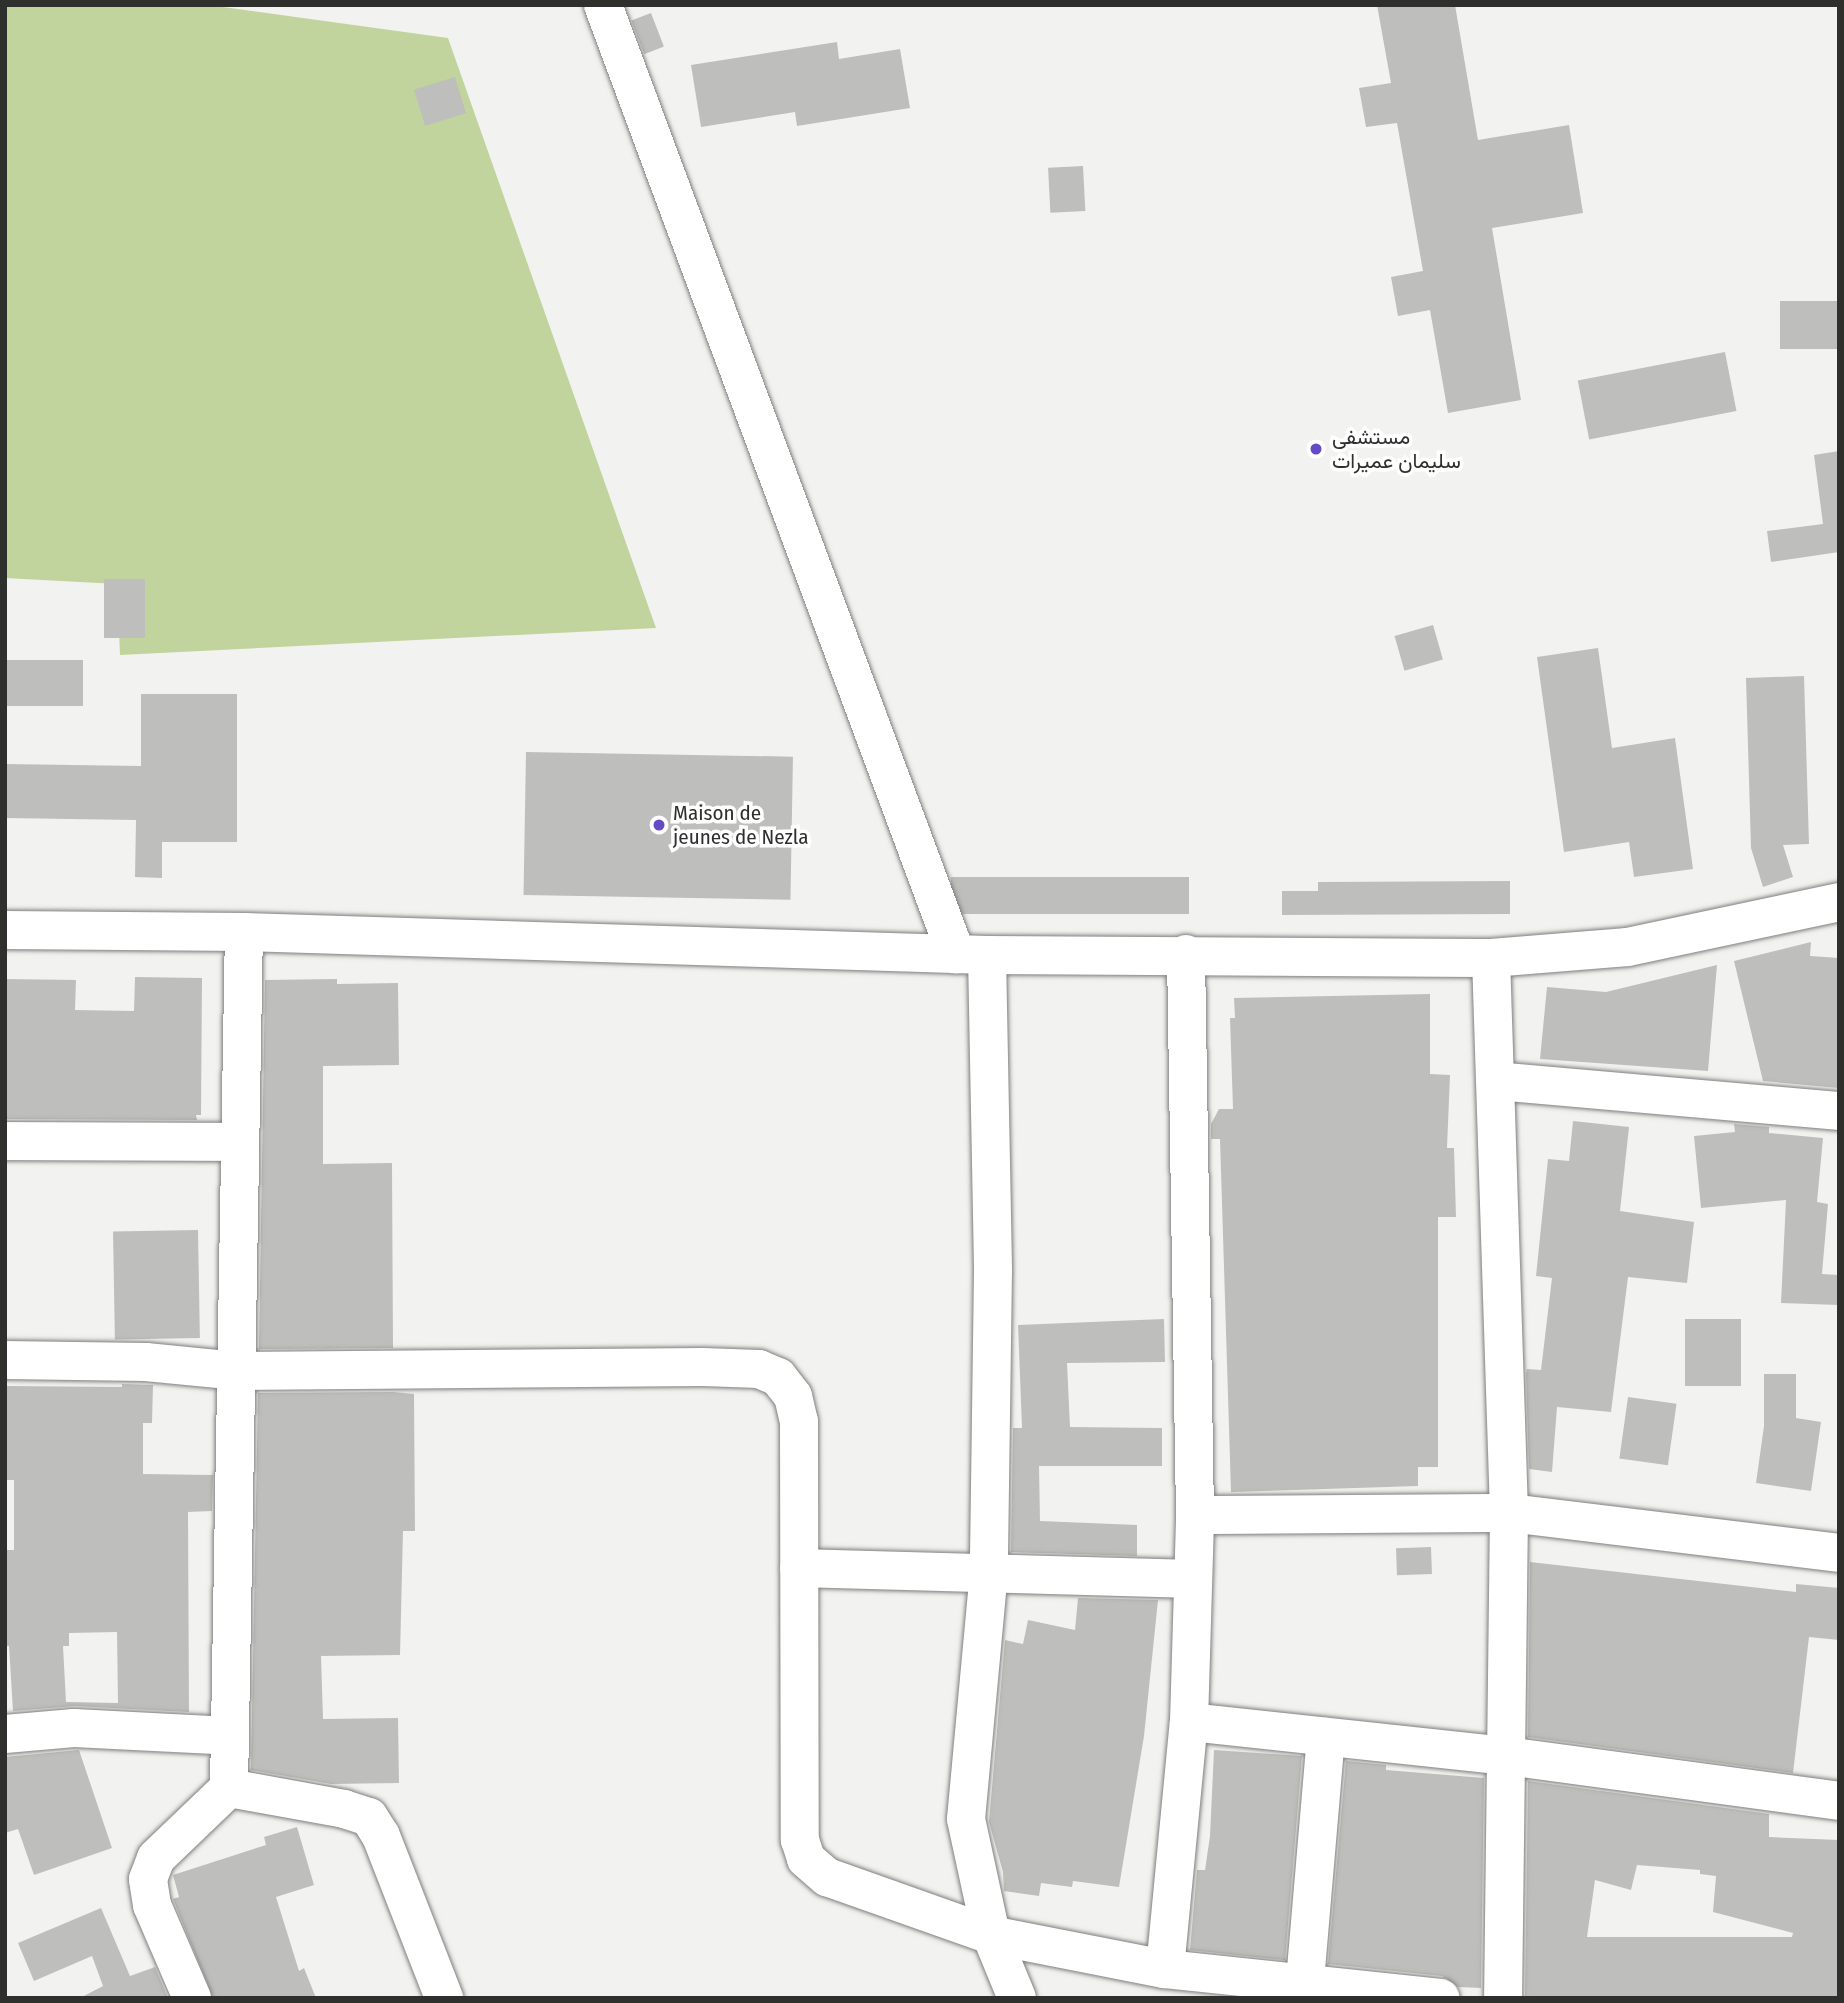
<!DOCTYPE html>
<meta charset="utf-8">
<style>
body{margin:0}
#map{position:relative;width:1844px;height:2003px;overflow:hidden;background:#f2f3f0;font-family:"Fira Sans Condensed",Vazirmatn,sans-serif}
div>[style]{position:absolute}
.green>*{inset:0;background:#c2d49d}
.building>*{inset:0;background:#bebfbc;transform-origin:0 0}
.roads{filter:drop-shadow(0 0 2px #7e7f7c) drop-shadow(0 0 2px #7e7f7c)}
.minor>*{height:38px;margin:-19px;padding:0 19px;transform-origin:19px;border-radius:19px;background:#fff}
.tertiary>*{height:38px;margin:-19px;padding:0 19px;transform-origin:19px;border-radius:19px;background:#fff}
.dots>*{width:19px;height:19px;translate:-50% -50%;box-sizing:border-box;border:4px solid #fff;border-radius:50%}
span{translate:-50% -50%;white-space:nowrap;text-align:center;line-height:1.15;-webkit-text-stroke:7px #fff;paint-order:stroke}
.poi-label{font-size:21px;color:#2f302e}
.left{translate:0 -50%;text-align:left}
.frame{position:absolute;inset:0;border:7px solid #2f302e;pointer-events:none}
</style>
<div id="map">
<div class="green">
<i style="clip-path:polygon(5px 5px,208px 5px,448px 38px,656px 628px,120px 655px,117px 584px,5px 578px)"></i>
</div>
<div class="building">
<i style="clip-path:polygon(1377px 5px,1455px 5px,1478px 140px,1569px 125px,1583px 213px,1492px 228px,1521px 400px,1448px 413px,1430px 310px,1398px 316px,1391px 277px,1423px 271px,1397px 123px,1366px 127px,1359px 88px,1391px 83px)"></i>
<i style="left:651px;top:13px;width:36px;height:21px;rotate:69deg"></i>
<i style="clip-path:polygon(837px 42px,839px 59px,900px 49px,910px 108px,797px 126px,795px 112px,701px 127px,691px 65px)"></i>
<i style="left:455px;top:77px;width:38px;height:43px;rotate:73deg"></i>
<i style="left:1083px;top:166px;width:45px;height:35px;rotate:87deg"></i>
<i style="left:1839px;top:301px;width:48px;height:59px;rotate:90deg"></i>
<i style="left:1725px;top:352px;width:60px;height:150px;rotate:79deg"></i>
<i style="clip-path:polygon(1839px 451px,1839px 552px,1771px 562px,1767px 531px,1823px 524px,1814px 455px)"></i>
<i style="left:104px;top:579px;width:41px;height:59px"></i>
<i style="left:1433px;top:625px;width:36px;height:40px;rotate:74deg"></i>
<i style="clip-path:polygon(1598px 648px,1612px 748px,1675px 738px,1693px 869px,1634px 877px,1629px 842px,1564px 852px,1537px 657px)"></i>
<i style="left:5px;top:660px;width:78px;height:46px"></i>
<i style="clip-path:polygon(1804px 676px,1809px 844px,1783px 845px,1793px 877px,1763px 887px,1751px 848px,1746px 678px)"></i>
<i style="clip-path:polygon(141px 694px,237px 694px,237px 842px,162px 842px,162px 878px,135px 877px,136px 820px,5px 818px,5px 764px,141px 766px)"></i>
<i style="left:526px;top:752px;width:267px;height:143px;rotate:1deg"></i>
<i style="left:951px;top:877px;width:238px;height:37px"></i>
<i style="clip-path:polygon(1510px 881px,1510px 914px,1282px 915px,1282px 891px,1318px 891px,1318px 882px)"></i>
<i style="clip-path:polygon(1811px 942px,1810px 956px,1839px 958px,1839px 1088px,1763px 1081px,1734px 961px)"></i>
<i style="clip-path:polygon(1717px 965px,1708px 1071px,1540px 1059px,1547px 987px,1606px 992px)"></i>
<i style="clip-path:polygon(135px 977px,202px 978px,201px 1115px,196px 1115px,197px 1120px,5px 1119px,5px 979px,76px 980px,75px 1010px,134px 1011px)"></i>
<i style="clip-path:polygon(337px 979px,337px 984px,398px 983px,399px 1065px,323px 1066px,323px 1164px,392px 1163px,393px 1348px,259px 1349px,265px 980px)"></i>
<i style="clip-path:polygon(1430px 994px,1430px 1074px,1450px 1075px,1447px 1148px,1454px 1148px,1456px 1217px,1438px 1217px,1438px 1467px,1418px 1467px,1418px 1486px,1231px 1492px,1220px 1139px,1211px 1139px,1211px 1124px,1219px 1109px,1233px 1109px,1230px 1018px,1235px 1018px,1234px 998px)"></i>
<i style="clip-path:polygon(1573px 1121px,1629px 1127px,1620px 1211px,1694px 1222px,1687px 1283px,1628px 1277px,1611px 1412px,1557px 1407px,1552px 1472px,1529px 1469px,1526px 1373px,1527px 1369px,1541px 1370px,1552px 1278px,1536px 1276px,1548px 1159px,1569px 1161px)"></i>
<i style="clip-path:polygon(1734px 1124px,1769px 1127px,1769px 1133px,1823px 1138px,1817px 1202px,1828px 1204px,1822px 1274px,1839px 1275px,1839px 1305px,1781px 1303px,1786px 1200px,1701px 1208px,1694px 1136px,1735px 1132px)"></i>
<i style="left:198px;top:1230px;width:108px;height:85px;rotate:89deg"></i>
<i style="clip-path:polygon(1164px 1319px,1165px 1362px,1067px 1363px,1070px 1427px,1162px 1428px,1162px 1466px,1039px 1466px,1040px 1521px,1137px 1525px,1137px 1556px,1011px 1552px,1013px 1428px,1022px 1428px,1018px 1325px)"></i>
<i style="left:1685px;top:1319px;width:56px;height:67px"></i>
<i style="clip-path:polygon(1764px 1374px,1796px 1374px,1796px 1418px,1821px 1422px,1811px 1491px,1756px 1483px,1764px 1426px)"></i>
<i style="clip-path:polygon(evenodd,122px 1384px,153px 1385px,152px 1423px,143px 1423px,143px 1474px,213px 1475px,212px 1511px,188px 1512px,189px 1712px,75px 1706px,13px 1711px,9px 1646px,5px 1646px,5px 1550px,14px 1550px,14px 1480px,5px 1480px,5px 1386px,122px 1387px,122px 1384px,117px 1632px,118px 1703px,66px 1702px,63px 1646px,69px 1646px,69px 1633px,117px 1632px)"></i>
<i style="clip-path:polygon(393px 1392px,414px 1394px,415px 1531px,403px 1531px,400px 1655px,321px 1656px,323px 1719px,398px 1718px,399px 1783px,331px 1784px,251px 1770px,258px 1393px)"></i>
<i style="left:1628px;top:1397px;width:49px;height:62px;rotate:8deg"></i>
<i style="left:1431px;top:1547px;width:27px;height:35px;rotate:88deg"></i>
<i style="clip-path:polygon(1530px 1562px,1796px 1592px,1796px 1584px,1839px 1588px,1839px 1640px,1809px 1637px,1793px 1773px,1528px 1737px)"></i>
<i style="clip-path:polygon(1078px 1598px,1158px 1600px,1144px 1736px,1119px 1887px,1073px 1881px,1072px 1887px,1041px 1883px,1039px 1896px,1004px 1891px,1003px 1872px,989px 1822px,1005px 1640px,1023px 1644px,1028px 1620px,1075px 1630px)"></i>
<i style="clip-path:polygon(79px 1750px,112px 1848px,34px 1875px,18px 1829px,5px 1833px,5px 1757px)"></i>
<i style="clip-path:polygon(1214px 1750px,1302px 1756px,1285px 1960px,1190px 1950px,1197px 1870px,1205px 1870px,1210px 1836px)"></i>
<i style="clip-path:polygon(1346px 1761px,1386px 1765px,1386px 1770px,1484px 1778px,1481px 1988px,1458px 1987px,1442px 1976px,1328px 1964px)"></i>
<i style="clip-path:polygon(evenodd,1528px 1781px,1769px 1814px,1769px 1837px,1839px 1840px,1839px 1998px,1525px 1998px,1528px 1781px,1637px 1865px,1700px 1870px,1700px 1874px,1716px 1876px,1713px 1912px,1793px 1933px,1792px 1937px,1587px 1937px,1595px 1880px,1631px 1890px,1637px 1865px)"></i>
<i style="clip-path:polygon(297px 1827px,314px 1885px,276px 1897px,299px 1971px,304px 1968px,316px 1998px,213px 1998px,173px 1899px,179px 1897px,173px 1875px,266px 1845px,264px 1837px)"></i>
<i style="clip-path:polygon(101px 1908px,130px 1976px,155px 1967px,168px 1998px,80px 1998px,103px 1986px,92px 1956px,34px 1981px,18px 1943px)"></i>
</div>
<div class="roads">
<div class="minor">
<i style="left:603px;top:5px;width:1013px;rotate:69.6deg"></i>
<i style="left:987px;top:955px;width:316px;rotate:88.9deg"></i>
<i style="left:993px;top:1271px;width:300px;rotate:90.8deg"></i>
<i style="left:989px;top:1571px;width:249px;rotate:95.3deg"></i>
<i style="left:966px;top:1819px;width:119px;rotate:77.8deg"></i>
<i style="left:1491px;top:958px;width:555px;rotate:88.14deg"></i>
<i style="left:1509px;top:1513px;width:485px;rotate:90.7deg"></i>
<i style="left:1496px;top:1081px;width:344px;rotate:5deg"></i>
<i style="left:5px;top:1141px;width:233px;rotate:0.2deg"></i>
<i style="left:5px;top:1360px;width:141px;rotate:0.8deg"></i>
<i style="left:146px;top:1362px;width:91px;rotate:5.6deg"></i>
<i style="left:237px;top:1371px;width:466px;rotate:-0.5deg"></i>
<i style="left:703px;top:1367px;width:56px;rotate:2deg"></i>
<i style="left:759px;top:1369px;width:21px;rotate:23deg"></i>
<i style="left:778px;top:1377px;width:24px;rotate:52deg"></i>
<i style="left:793px;top:1396px;width:26px;rotate:77deg"></i>
<i style="left:799px;top:1421px;width:419px;rotate:89.9deg"></i>
<i style="left:800px;top:1840px;width:20px;rotate:72deg"></i>
<i style="left:806px;top:1859px;width:28px;rotate:41deg"></i>
<i style="left:827px;top:1877px;width:174px;rotate:19.5deg"></i>
<i style="left:1195px;top:1515px;width:314px;rotate:-0.4deg"></i>
<i style="left:1509px;top:1513px;width:332px;rotate:6.9deg"></i>
<i style="left:799px;top:1568px;width:394px;rotate:1.6deg"></i>
<i style="left:1189px;top:1722px;width:320px;rotate:6.1deg"></i>
<i style="left:1507px;top:1756px;width:335px;rotate:7.7deg"></i>
<i style="left:5px;top:1734px;width:69px;rotate:-5deg"></i>
<i style="left:74px;top:1728px;width:156px;rotate:2.9deg"></i>
<i style="left:229px;top:1788px;width:117px;rotate:10.3deg"></i>
<i style="left:344px;top:1809px;width:26px;rotate:18deg"></i>
<i style="left:369px;top:1817px;width:22px;rotate:58deg"></i>
<i style="left:381px;top:1836px;width:174px;rotate:68.7deg"></i>
<i style="left:1165px;top:1969px;width:248px;rotate:-84.5deg"></i>
<i style="left:1189px;top:1722px;width:207px;rotate:-88.3deg"></i>
<i style="left:1195px;top:1515px;width:561px;rotate:-90.92deg"></i>
<i style="left:1305px;top:1981px;width:245px;rotate:-85.1deg"></i>
<i style="left:192px;top:1998px;width:101px;rotate:-113.3deg"></i>
<i style="left:152px;top:1905px;width:26px;rotate:-99deg"></i>
<i style="left:148px;top:1879px;width:22px;rotate:-69deg"></i>
<i style="left:156px;top:1858px;width:101px;rotate:-43.8deg"></i>
<i style="left:229px;top:1788px;width:856px;rotate:-89deg"></i>
<i style="left:1017px;top:1998px;width:68px;rotate:-112.4deg"></i>
<i style="left:991px;top:1935px;width:177px;rotate:11.1deg"></i>
<i style="left:1165px;top:1969px;width:277px;rotate:6deg"></i>
</div>
<div class="tertiary">
<i style="left:5px;top:930px;width:239px;rotate:0.5deg"></i>
<i style="left:244px;top:932px;width:743px;rotate:1.77deg"></i>
<i style="left:987px;top:955px;width:504px;rotate:0.34deg"></i>
<i style="left:1491px;top:958px;width:137px;rotate:-4.6deg"></i>
<i style="left:1628px;top:947px;width:216px;rotate:-12deg"></i>
</div>
</div>
<div class="dots">
<i style="left:1316px;top:449px;background:#644cc5"></i>
<i style="left:659px;top:825px;background:#644cc5"></i>
</div>
<div class="poi-label">
<span class="left" style="left:1332px;top:449px">مستشفى<br>سليمان عميرات</span>
<span class="left" style="left:673px;top:825px">Maison de<br>jeunes de Nezla</span>
</div>
<div class="frame"></div>
</div>
